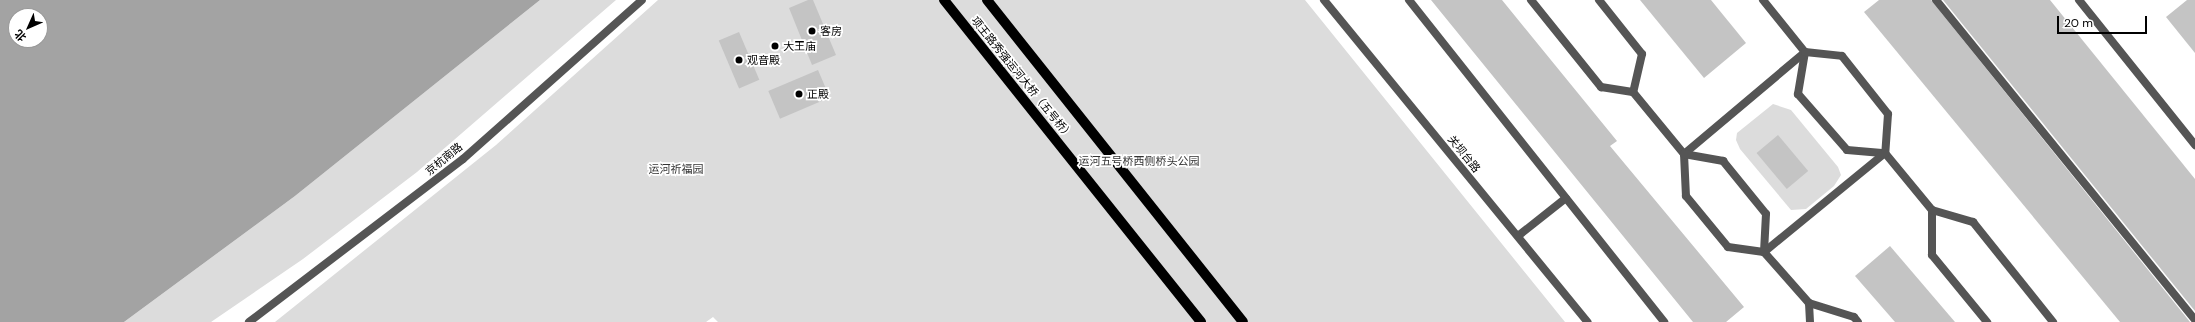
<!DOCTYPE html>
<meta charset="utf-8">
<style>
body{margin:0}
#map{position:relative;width:2195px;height:322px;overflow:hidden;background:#fff;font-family:"DM Sans","Noto Sans SC",sans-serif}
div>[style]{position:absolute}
.green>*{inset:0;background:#dcdcdc}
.water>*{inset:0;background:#a3a3a3}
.building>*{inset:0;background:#c4c4c4;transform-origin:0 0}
.service>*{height:8px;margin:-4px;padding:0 4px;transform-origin:4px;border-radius:4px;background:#555}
.minor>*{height:8px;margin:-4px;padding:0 4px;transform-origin:4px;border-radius:4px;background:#555}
.tertiary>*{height:8px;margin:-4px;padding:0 4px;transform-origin:4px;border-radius:4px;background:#555}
.primary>*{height:10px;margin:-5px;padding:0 5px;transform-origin:5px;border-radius:5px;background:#000}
.dots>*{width:11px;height:11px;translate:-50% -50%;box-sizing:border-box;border:2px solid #fff;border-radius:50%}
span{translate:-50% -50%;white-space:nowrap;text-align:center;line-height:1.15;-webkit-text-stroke:3.5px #fff;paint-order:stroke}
.poi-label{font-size:11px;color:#000}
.left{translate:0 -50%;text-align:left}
.street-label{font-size:11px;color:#000}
.park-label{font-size:11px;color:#333}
.north{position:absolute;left:8px;top:8px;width:40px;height:40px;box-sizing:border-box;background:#fff;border:1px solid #999;border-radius:50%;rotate:225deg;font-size:11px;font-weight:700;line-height:16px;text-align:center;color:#000}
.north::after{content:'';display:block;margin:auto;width:14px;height:18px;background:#000;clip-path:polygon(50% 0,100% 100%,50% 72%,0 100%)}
.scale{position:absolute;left:2057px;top:16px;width:90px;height:18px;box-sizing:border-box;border:2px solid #000;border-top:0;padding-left:5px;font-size:12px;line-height:14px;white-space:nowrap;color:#000;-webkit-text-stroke:3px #fff;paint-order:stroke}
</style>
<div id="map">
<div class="green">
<i style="clip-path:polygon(540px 0,616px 0,417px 172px,303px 259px,211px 322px,124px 322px,295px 196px)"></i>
<i style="clip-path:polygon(658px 0,1305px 0,1565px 322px,718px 322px,713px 317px,706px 322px,275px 322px,496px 145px)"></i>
<i style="clip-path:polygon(1773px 104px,1791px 110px,1838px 167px,1841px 175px,1834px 186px,1806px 209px,1791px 210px,1740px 149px,1736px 140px,1737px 133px)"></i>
</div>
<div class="water">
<i style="clip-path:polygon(evenodd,0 0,540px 0,295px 196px,124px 322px,0 322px,0 0,16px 16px,40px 16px,40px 40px,16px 40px,16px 16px)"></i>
</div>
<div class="building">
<i style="clip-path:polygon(808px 0,813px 0,836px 55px,812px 65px,789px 8px)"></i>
<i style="clip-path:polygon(1431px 0,1502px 0,1617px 141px,1610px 146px,1744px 307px,1726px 322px,1693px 322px)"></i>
<i style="clip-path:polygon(1640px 0,1711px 0,1746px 43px,1704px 78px)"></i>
<i style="clip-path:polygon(1879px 0,1931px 0,2190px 322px,2120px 322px,1864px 12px)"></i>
<i style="clip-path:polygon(1943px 0,2050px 0,2195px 179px,2195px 311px)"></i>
<i style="clip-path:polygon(2187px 0,2195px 0,2195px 53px,2166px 17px)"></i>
<i style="left:739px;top:32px;width:52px;height:22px;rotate:67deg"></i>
<i style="left:818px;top:70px;width:30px;height:54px;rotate:67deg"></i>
<i style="left:1778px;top:135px;width:47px;height:28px;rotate:50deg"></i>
<i style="clip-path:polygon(1890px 246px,1955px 322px,1895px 322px,1855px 276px)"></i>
</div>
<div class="service">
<i style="left:1409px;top:0;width:411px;rotate:51.6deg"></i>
<i style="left:1531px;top:0;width:112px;rotate:51.2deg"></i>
<i style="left:1601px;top:87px;width:32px;rotate:9deg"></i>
<i style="left:1633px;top:92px;width:80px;rotate:50.6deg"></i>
<i style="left:1684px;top:154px;width:42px;rotate:87.3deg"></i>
<i style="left:1686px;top:196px;width:66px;rotate:50.5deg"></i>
<i style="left:1728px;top:247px;width:36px;rotate:8deg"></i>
<i style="left:1764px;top:252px;width:68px;rotate:48.6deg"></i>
<i style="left:1809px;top:303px;width:19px;rotate:87deg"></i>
<i style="left:1599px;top:0;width:69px;rotate:51.5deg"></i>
<i style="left:1642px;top:54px;width:39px;rotate:103deg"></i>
<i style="left:1763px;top:0;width:67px;rotate:51.1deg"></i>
<i style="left:1805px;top:52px;width:43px;rotate:99.5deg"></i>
<i style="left:1798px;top:94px;width:74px;rotate:48.8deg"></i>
<i style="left:1847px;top:150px;width:38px;rotate:5deg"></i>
<i style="left:1885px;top:153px;width:74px;rotate:50.5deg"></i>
<i style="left:1932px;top:210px;width:45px;rotate:90deg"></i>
<i style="left:1932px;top:255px;width:87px;rotate:50.6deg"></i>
<i style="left:1684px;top:154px;width:158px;rotate:-40.1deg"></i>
<i style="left:1805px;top:52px;width:37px;rotate:6deg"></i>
<i style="left:1842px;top:56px;width:74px;rotate:51.6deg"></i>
<i style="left:1888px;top:114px;width:39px;rotate:94deg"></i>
<i style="left:1885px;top:153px;width:156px;rotate:140.7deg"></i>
<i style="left:1684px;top:154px;width:40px;rotate:10deg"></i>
<i style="left:1723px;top:161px;width:68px;rotate:50.9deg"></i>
<i style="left:1766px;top:214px;width:38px;rotate:93deg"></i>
<i style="left:1932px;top:210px;width:43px;rotate:16.3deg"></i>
<i style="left:1973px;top:222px;width:128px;rotate:51.3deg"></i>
<i style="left:1518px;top:236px;width:61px;rotate:-38.4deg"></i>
<i style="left:1809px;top:303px;width:47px;rotate:17.3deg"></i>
<i style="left:1854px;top:317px;width:6px;rotate:51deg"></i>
</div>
<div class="minor">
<i style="left:1324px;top:0;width:416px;rotate:50.7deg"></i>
<i style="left:1936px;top:0;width:412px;rotate:51deg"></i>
<i style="left:2079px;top:0;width:186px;rotate:51.3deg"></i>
</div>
<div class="tertiary">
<i style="left:249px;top:322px;width:269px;rotate:-37.3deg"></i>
<i style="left:463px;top:159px;width:239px;rotate:-41.6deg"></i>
</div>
<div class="primary">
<i style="left:944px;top:0;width:412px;rotate:51.4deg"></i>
<i style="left:987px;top:0;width:411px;rotate:51.5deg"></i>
</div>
<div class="dots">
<i style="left:812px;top:31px;background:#000"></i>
<i style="left:775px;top:46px;background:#000"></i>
<i style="left:739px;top:60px;background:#000"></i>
<i style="left:799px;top:94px;background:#000"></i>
</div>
<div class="poi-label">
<span class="left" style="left:820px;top:31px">客房</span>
<span class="left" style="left:783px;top:46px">大王庙</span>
<span class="left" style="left:747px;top:60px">观音殿</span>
<span class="left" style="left:807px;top:94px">正殿</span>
</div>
<div class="street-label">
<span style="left:1022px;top:78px;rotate:51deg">项王路秀强运河大桥（五号桥）</span>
<span style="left:1464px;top:154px;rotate:51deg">关坝台路</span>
<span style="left:444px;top:159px;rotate:-39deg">京杭南路</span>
</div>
<div class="park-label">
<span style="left:1139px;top:161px">运河五号桥西侧桥头公园</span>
<span style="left:676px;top:169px">运河祈福园</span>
</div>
<div class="north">北</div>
<div class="scale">20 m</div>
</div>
